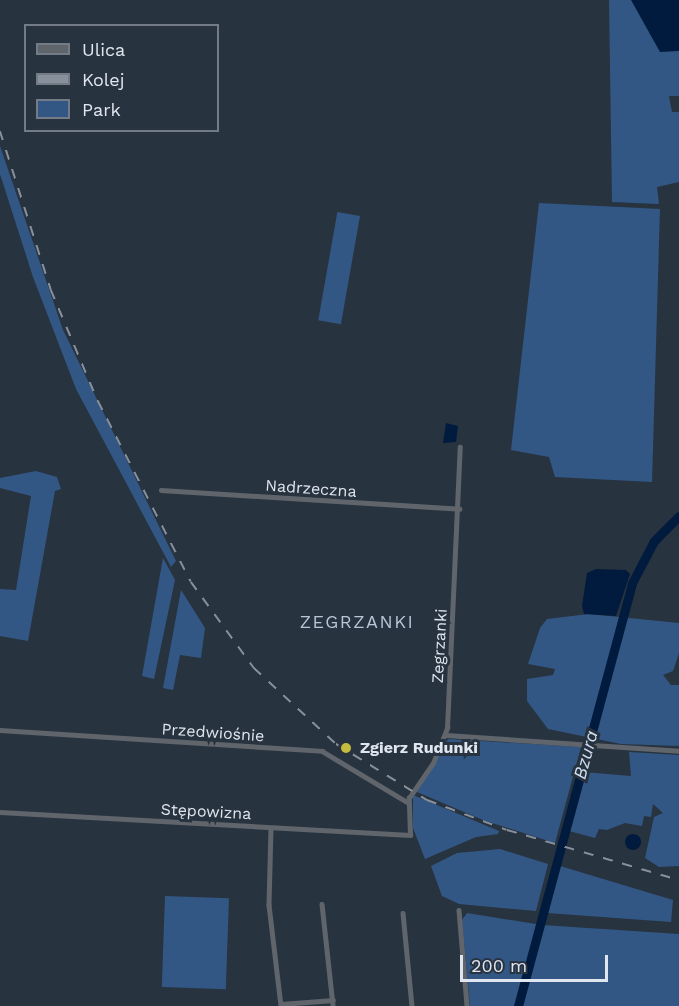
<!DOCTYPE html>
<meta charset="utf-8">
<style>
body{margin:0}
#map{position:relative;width:679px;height:1006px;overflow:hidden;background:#283340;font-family:"Work Sans",sans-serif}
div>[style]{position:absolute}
.green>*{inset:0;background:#335784;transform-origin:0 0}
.water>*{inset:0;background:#001b3e}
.round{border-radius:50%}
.river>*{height:9px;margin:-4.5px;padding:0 4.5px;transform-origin:4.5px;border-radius:4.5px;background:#001b3e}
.street>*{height:4.5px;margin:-2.25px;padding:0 2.25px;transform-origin:2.25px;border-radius:2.25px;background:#60656c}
.rail>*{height:1.5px;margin-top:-0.75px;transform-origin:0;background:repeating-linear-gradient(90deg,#88909b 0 10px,transparent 0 20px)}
.dots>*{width:16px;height:16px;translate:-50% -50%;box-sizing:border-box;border:3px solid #283340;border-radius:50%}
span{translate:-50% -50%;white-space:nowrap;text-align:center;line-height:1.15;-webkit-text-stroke:6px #283340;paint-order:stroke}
.street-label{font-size:16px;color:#e0e6ef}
.poi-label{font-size:16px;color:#e0e6ef;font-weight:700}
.left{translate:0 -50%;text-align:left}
.neighbourhood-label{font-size:18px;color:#b9c6d7;letter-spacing:1.5px}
.water-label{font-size:18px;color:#d0dff3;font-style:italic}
.legend{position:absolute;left:24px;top:24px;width:195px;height:108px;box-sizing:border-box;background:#283340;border:2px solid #727b86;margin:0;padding:8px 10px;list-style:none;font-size:18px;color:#e0e6ef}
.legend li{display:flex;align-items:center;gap:12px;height:30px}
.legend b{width:30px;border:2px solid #727b86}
.scale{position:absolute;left:460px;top:955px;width:148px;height:27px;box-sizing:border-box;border:3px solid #e0e6ef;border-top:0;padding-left:8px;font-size:18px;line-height:21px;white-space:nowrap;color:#e0e6ef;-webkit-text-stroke:4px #283340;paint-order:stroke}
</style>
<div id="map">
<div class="green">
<i style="clip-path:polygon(609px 0,644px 0,679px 48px,679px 96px,669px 96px,672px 112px,679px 112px,679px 182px,657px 187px,659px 204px,612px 202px)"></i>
<i style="clip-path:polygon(0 146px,63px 330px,176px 561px,171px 567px,76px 389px,33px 277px,0 174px)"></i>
<i style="clip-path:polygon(539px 203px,660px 209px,652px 482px,555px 477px,549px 457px,511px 450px)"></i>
<i style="left:360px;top:216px;width:110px;height:23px;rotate:100deg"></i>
<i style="clip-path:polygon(36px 471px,57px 477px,61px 489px,55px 491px,28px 641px,0 636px,0 589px,16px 590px,31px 496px,0 488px,0 478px)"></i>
<i style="clip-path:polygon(163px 558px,175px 580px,154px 679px,142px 676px)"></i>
<i style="clip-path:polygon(181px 590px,205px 628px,201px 658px,180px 655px,173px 690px,163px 688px)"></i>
<i style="clip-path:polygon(589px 614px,679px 623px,679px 653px,673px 671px,663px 675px,671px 685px,679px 685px,679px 746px,621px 744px,548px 729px,527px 701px,527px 679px,553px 675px,555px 669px,528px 664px,540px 628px,547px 619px)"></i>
<i style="clip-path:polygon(448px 739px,581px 747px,555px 843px,483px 820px,417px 792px)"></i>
<i style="clip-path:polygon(629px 752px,679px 755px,679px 866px,659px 867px,645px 858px,654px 817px,663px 813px,653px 804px,651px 817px,644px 816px,642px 826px,625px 823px,607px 830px,599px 829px,595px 838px,569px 831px,583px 772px,631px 776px)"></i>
<i style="clip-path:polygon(413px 795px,499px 831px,498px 834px,476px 837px,425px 859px,413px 828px)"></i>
<i style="clip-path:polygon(500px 849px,548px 864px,536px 911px,459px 904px,442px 896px,431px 866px,457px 853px)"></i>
<i style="clip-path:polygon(560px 866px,673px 900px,671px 922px,547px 913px)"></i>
<i style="left:165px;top:896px;width:64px;height:91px;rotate:2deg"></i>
<i style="clip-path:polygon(467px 913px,542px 925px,679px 934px,679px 1006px,470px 1006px,462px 920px)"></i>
</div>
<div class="water">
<i style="clip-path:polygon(631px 0,679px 0,679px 51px,660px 52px)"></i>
<i style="clip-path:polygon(446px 423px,458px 426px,456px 442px,443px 443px)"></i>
<i style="clip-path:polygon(626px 570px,630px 574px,616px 616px,584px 614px,582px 606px,587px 573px,596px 569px)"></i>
<i class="round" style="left:625px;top:834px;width:16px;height:16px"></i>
</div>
<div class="river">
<i style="left:518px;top:1006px;width:438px;rotate:-74.9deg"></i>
<i style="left:632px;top:583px;width:47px;rotate:-62.4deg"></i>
<i style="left:654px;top:541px;width:35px;rotate:-45deg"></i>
</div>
<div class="street">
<i style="left:161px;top:490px;width:299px;rotate:3.6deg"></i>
<i style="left:0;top:730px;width:323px;rotate:3.7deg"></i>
<i style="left:322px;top:751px;width:101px;rotate:30.9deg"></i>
<i style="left:446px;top:735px;width:234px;rotate:3.9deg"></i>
<i style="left:0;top:812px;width:411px;rotate:3.2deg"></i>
<i style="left:410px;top:835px;width:37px;rotate:-92deg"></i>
<i style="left:409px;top:798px;width:42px;rotate:-55.6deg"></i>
<i style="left:433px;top:763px;width:38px;rotate:-68deg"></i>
<i style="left:447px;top:728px;width:281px;rotate:-87.4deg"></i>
<i style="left:271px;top:828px;width:77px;rotate:91.5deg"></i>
<i style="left:269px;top:905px;width:102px;rotate:83.2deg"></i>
<i style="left:322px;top:904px;width:103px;rotate:83.8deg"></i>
<i style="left:459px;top:910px;width:96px;rotate:85.2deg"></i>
<i style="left:403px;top:913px;width:93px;rotate:84.5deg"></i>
<i style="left:281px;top:1004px;width:52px;rotate:-4.4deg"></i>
</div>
<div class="rail">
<i style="left:0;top:131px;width:167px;rotate:72.2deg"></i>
<i style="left:51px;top:290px;width:121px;rotate:67.1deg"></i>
<i style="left:98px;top:401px;width:203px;rotate:62.8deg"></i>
<i style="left:191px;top:582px;width:107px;rotate:53.8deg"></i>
<i style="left:254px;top:668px;width:112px;rotate:42.8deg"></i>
<i style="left:336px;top:744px;width:107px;rotate:31.6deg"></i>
<i style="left:427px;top:800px;width:85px;rotate:20.6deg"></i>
<i style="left:507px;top:830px;width:179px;rotate:16.2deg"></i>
</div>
<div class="dots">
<i style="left:346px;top:748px;background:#c5bc3d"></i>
</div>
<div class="street-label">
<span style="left:311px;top:489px;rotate:4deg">Nadrzeczna</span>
<span style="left:440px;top:646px;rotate:-87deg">Zegrzanki</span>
<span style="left:213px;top:733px;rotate:4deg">Przedwiośnie</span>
<span style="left:206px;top:812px;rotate:3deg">Stępowizna</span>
</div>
<div class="poi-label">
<span class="left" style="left:360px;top:748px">Zgierz Rudunki</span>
</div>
<div class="neighbourhood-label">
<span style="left:357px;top:622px">ZEGRZANKI</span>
</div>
<div class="water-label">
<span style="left:586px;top:755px;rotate:-75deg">Bzura</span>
</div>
<ul class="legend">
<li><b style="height:8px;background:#60656c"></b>Ulica</li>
<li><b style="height:8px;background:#88909b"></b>Kolej</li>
<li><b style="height:16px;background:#335784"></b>Park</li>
</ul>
<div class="scale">200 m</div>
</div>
